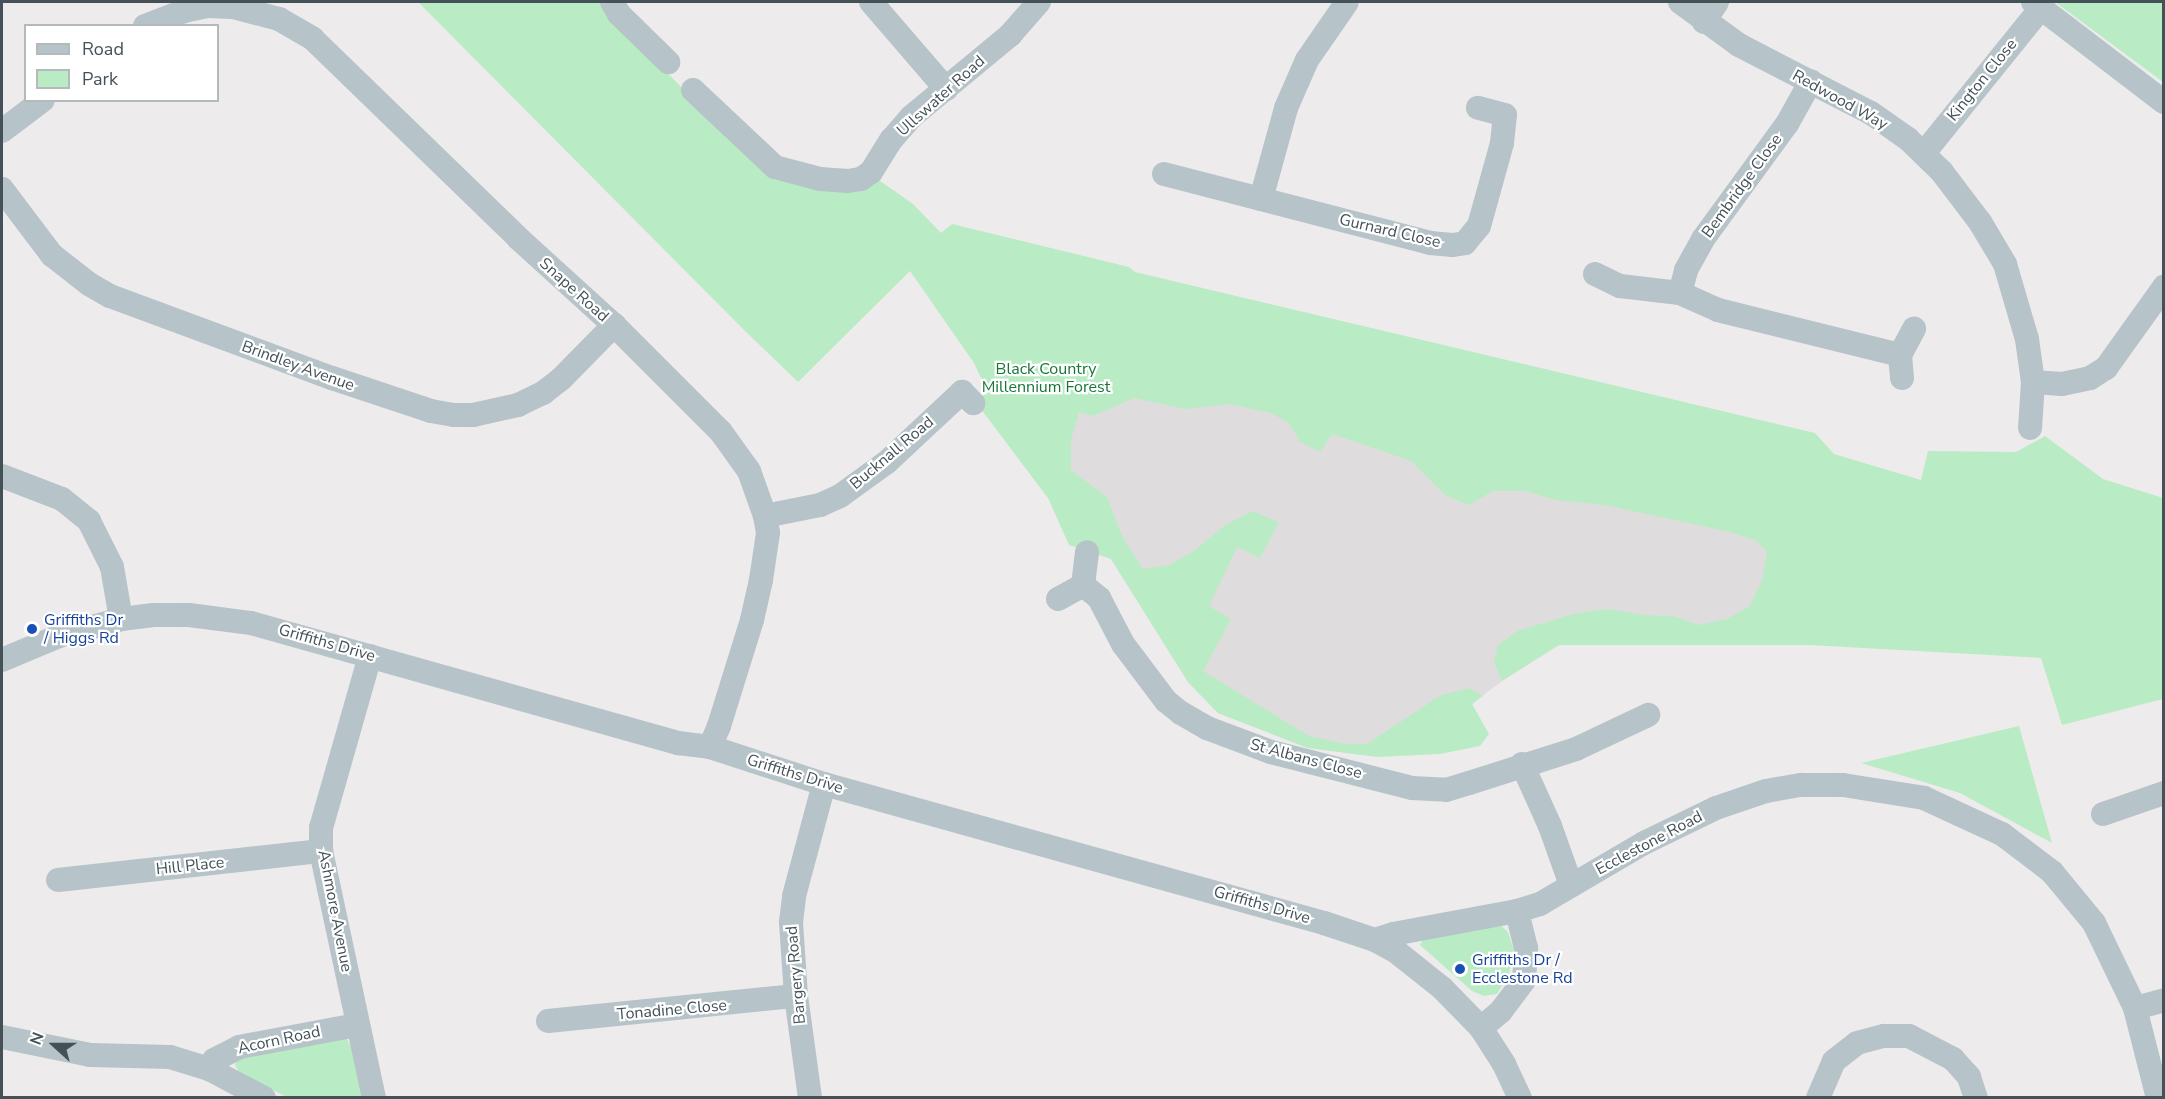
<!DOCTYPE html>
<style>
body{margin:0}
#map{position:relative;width:2165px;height:1099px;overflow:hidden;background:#eeebec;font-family:"Nunito Sans",sans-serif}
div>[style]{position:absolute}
.education>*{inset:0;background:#dfdcdd}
.green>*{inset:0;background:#b9ecc4}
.minor>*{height:24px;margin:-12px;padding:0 12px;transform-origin:12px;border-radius:12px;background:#b6c3c8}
.dots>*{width:16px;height:16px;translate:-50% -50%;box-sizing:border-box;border:3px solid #fff;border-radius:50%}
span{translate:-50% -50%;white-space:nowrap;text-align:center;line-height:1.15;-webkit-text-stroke:4.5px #fff;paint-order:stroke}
.street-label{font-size:16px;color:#445258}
.park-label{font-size:16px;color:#187637}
.transit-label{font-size:16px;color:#164399}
.left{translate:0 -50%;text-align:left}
.frame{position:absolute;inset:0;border:3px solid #445258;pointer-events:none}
.legend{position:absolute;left:24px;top:24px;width:195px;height:78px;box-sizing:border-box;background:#fff;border:2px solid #b4babc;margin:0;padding:8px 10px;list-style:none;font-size:18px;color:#445258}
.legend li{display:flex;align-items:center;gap:12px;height:30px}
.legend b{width:30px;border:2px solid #b4babc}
.north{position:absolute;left:24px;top:1015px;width:60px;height:60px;-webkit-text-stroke:4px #fff;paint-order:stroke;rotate:291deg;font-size:16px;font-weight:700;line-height:24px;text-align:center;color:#445258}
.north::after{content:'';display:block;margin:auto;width:21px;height:27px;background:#445258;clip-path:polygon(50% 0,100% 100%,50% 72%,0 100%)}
</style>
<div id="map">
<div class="education">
<i style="clip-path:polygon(1015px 338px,1815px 526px,1809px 645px,1559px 645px,1502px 681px,1431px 735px,1378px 757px,1308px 748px,1218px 713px,1188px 682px,1111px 559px,987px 374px)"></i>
</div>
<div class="green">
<i style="clip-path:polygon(418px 2px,605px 2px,611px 16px,690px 96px,777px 177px,876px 178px,913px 204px,941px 233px,952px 224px,1129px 267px,1135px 272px,1815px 433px,1834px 454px,1921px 480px,1928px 451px,2016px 452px,2045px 436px,2103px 479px,2163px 498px,2163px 699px,2062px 725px,2041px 658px,1809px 645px,1559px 645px,1502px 681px,1494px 662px,1498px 645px,1517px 631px,1573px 614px,1606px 609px,1645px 615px,1673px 616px,1699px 625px,1727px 619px,1750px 606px,1762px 580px,1767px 552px,1757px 541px,1730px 532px,1605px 505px,1556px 500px,1525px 491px,1493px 491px,1469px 505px,1445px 495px,1411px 461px,1332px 434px,1320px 452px,1300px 442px,1289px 423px,1271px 413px,1229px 404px,1186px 409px,1134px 398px,1093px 416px,1079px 412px,1071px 440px,1071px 470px,1107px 497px,1122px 536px,1143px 569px,1169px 565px,1194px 551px,1224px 526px,1252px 511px,1279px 522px,1260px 558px,1237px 547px,1209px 606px,1231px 619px,1203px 671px,1309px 736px,1345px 744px,1367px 744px,1441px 695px,1470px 688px,1483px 696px,1472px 704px,1489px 734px,1480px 746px,1440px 754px,1378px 757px,1308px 748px,1218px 713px,1188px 682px,1111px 559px,1069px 545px,1048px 498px,977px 404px,987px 391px,974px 363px,910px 271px,798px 382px,744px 330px)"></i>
<i style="clip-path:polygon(2055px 2px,2163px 2px,2163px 82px)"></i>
<i style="clip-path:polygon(2019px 726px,2052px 843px,1960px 793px,1861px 763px)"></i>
<i style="clip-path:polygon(1499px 924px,1508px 932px,1514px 950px,1509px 974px,1497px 994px,1484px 996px,1472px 991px,1420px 945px,1424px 938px)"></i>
<i style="clip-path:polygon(346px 1037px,352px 1049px,364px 1097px,287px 1097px,240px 1074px,235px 1065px,240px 1054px)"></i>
</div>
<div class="minor">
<i style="left:612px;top:2px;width:14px;rotate:60deg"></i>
<i style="left:619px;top:14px;width:69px;rotate:44.4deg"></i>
<i style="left:871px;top:2px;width:115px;rotate:49.2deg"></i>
<i style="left:1680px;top:2px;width:73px;rotate:36.1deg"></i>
<i style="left:1739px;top:45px;width:148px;rotate:27.3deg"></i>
<i style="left:1871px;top:113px;width:45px;rotate:35.1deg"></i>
<i style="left:1908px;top:139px;width:47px;rotate:44.1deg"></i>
<i style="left:1942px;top:172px;width:63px;rotate:52.8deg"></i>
<i style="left:1980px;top:222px;width:49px;rotate:59.2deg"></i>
<i style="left:2005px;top:264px;width:78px;rotate:73.7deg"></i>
<i style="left:2027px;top:339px;width:43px;rotate:82.1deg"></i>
<i style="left:2033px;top:382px;width:46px;rotate:93.7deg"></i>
<i style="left:2033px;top:2px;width:165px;rotate:37.4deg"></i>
<i style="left:1704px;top:22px;width:24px;rotate:-57deg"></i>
<i style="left:145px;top:26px;width:42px;rotate:-21deg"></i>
<i style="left:184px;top:11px;width:24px;rotate:-12deg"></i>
<i style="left:207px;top:6px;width:26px;rotate:2deg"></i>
<i style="left:233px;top:7px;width:48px;rotate:14.6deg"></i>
<i style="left:279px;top:19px;width:39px;rotate:30deg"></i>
<i style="left:313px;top:39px;width:286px;rotate:44.1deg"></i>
<i style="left:518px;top:238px;width:130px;rotate:42.2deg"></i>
<i style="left:614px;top:325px;width:151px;rotate:45deg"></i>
<i style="left:721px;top:432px;width:48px;rotate:54.3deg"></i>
<i style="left:749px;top:471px;width:48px;rotate:70.4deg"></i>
<i style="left:765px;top:516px;width:17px;rotate:80deg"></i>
<i style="left:768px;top:533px;width:48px;rotate:98.5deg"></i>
<i style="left:761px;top:580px;width:41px;rotate:102.7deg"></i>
<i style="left:752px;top:620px;width:111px;rotate:107.3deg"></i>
<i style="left:719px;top:726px;width:23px;rotate:113deg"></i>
<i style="left:693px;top:90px;width:112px;rotate:43.2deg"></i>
<i style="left:775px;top:167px;width:47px;rotate:14.9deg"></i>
<i style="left:820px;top:179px;width:28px;rotate:4deg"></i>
<i style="left:848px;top:181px;width:13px;rotate:-9deg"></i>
<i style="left:861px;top:179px;width:12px;rotate:-35deg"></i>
<i style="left:871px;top:172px;width:39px;rotate:-58deg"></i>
<i style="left:892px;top:139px;width:29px;rotate:-49deg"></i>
<i style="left:911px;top:117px;width:129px;rotate:-39.6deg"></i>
<i style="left:1010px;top:35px;width:44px;rotate:-48.7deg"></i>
<i style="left:2px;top:131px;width:51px;rotate:-37.1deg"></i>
<i style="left:1924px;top:153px;width:186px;rotate:-51.1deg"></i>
<i style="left:1164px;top:174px;width:275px;rotate:14.5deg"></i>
<i style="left:1430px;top:243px;width:23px;rotate:5deg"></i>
<i style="left:1453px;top:245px;width:12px;rotate:-9deg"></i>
<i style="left:1465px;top:243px;width:22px;rotate:-51deg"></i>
<i style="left:1479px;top:226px;width:86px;rotate:-74.5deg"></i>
<i style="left:1502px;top:143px;width:28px;rotate:-84deg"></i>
<i style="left:1505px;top:115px;width:28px;rotate:-165deg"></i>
<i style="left:2px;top:189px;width:83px;rotate:52.9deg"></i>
<i style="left:52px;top:255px;width:47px;rotate:38.1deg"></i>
<i style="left:89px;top:284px;width:24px;rotate:30deg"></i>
<i style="left:110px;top:296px;width:237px;rotate:20.3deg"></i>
<i style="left:332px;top:378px;width:104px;rotate:18.4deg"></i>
<i style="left:431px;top:411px;width:23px;rotate:10deg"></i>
<i style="left:454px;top:415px;width:19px"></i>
<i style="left:473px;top:415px;width:46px;rotate:-12.5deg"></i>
<i style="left:518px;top:405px;width:28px;rotate:-26deg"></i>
<i style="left:543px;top:393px;width:23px;rotate:-38deg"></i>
<i style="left:561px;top:379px;width:76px;rotate:-45.5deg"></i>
<i style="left:1261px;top:199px;width:94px;rotate:-74.6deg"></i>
<i style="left:1286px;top:108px;width:52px;rotate:-66.4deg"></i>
<i style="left:1307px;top:60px;width:70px;rotate:-55.4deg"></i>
<i style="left:1595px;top:274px;width:28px;rotate:26deg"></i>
<i style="left:1620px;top:286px;width:60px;rotate:6.7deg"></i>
<i style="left:1680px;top:293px;width:42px;rotate:24.1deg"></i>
<i style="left:1718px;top:310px;width:187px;rotate:13.9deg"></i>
<i style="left:1680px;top:293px;width:24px;rotate:-75deg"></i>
<i style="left:1686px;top:270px;width:35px;rotate:-61deg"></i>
<i style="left:1703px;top:239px;width:142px;rotate:-53.9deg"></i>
<i style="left:1787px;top:124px;width:49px;rotate:-60.8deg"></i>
<i style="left:1902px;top:378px;width:23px;rotate:-95deg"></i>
<i style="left:1900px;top:355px;width:30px;rotate:-62deg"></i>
<i style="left:2033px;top:382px;width:29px;rotate:4deg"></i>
<i style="left:2062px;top:384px;width:29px;rotate:-12deg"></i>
<i style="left:2090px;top:378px;width:19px;rotate:-32deg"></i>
<i style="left:2106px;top:368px;width:100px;rotate:-54.4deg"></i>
<i style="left:2px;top:476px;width:64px;rotate:21deg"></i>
<i style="left:62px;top:499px;width:35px;rotate:39deg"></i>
<i style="left:89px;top:521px;width:51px;rotate:63.4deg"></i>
<i style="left:112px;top:567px;width:53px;rotate:80.2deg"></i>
<i style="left:765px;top:516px;width:56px;rotate:-11.3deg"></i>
<i style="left:820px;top:505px;width:22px;rotate:-24deg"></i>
<i style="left:840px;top:496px;width:58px;rotate:-35.9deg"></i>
<i style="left:887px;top:462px;width:103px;rotate:-43deg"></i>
<i style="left:962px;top:392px;width:16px;rotate:45deg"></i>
<i style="left:1083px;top:585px;width:21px;rotate:39deg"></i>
<i style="left:1099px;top:598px;width:52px;rotate:62.4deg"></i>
<i style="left:1123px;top:644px;width:71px;rotate:53deg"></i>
<i style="left:1166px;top:701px;width:19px;rotate:39deg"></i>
<i style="left:1181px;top:713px;width:30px;rotate:30deg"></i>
<i style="left:1207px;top:728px;width:68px;rotate:20.6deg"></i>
<i style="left:1271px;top:752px;width:146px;rotate:14.3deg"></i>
<i style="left:1412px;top:788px;width:34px;rotate:3deg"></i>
<i style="left:1446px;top:790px;width:24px;rotate:-17deg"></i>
<i style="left:1469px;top:783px;width:112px;rotate:-17.6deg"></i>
<i style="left:1576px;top:749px;width:80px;rotate:-25.3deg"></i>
<i style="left:1058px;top:599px;width:29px;rotate:-29deg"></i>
<i style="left:1083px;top:585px;width:33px;rotate:-83deg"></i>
<i style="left:370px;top:656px;width:179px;rotate:105.9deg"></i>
<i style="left:321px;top:828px;width:23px;rotate:90deg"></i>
<i style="left:321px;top:851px;width:253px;rotate:77.9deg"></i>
<i style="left:2px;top:660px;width:62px;rotate:-22.8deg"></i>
<i style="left:59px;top:636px;width:64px;rotate:-15.3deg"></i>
<i style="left:121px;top:619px;width:33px;rotate:-7deg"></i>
<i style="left:154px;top:615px;width:35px"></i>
<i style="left:189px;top:615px;width:63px;rotate:7.4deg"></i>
<i style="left:251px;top:623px;width:444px;rotate:15.7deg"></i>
<i style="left:678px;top:743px;width:32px;rotate:7deg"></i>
<i style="left:710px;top:747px;width:120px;rotate:18deg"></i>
<i style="left:824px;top:784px;width:519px;rotate:15.54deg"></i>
<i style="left:1324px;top:923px;width:54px;rotate:18.4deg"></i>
<i style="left:1375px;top:940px;width:26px;rotate:29deg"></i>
<i style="left:1398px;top:953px;width:56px;rotate:38.5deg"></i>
<i style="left:1442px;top:988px;width:56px;rotate:45.7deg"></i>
<i style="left:1481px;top:1028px;width:43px;rotate:57.4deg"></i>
<i style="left:1504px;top:1064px;width:38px;rotate:65deg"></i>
<i style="left:1522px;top:764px;width:68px;rotate:65.7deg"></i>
<i style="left:1550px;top:826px;width:63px;rotate:70.4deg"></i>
<i style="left:2103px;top:814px;width:65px;rotate:-19deg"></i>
<i style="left:58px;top:880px;width:265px;rotate:-6.3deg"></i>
<i style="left:1375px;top:940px;width:19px;rotate:-18deg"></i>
<i style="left:1393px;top:934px;width:126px;rotate:-10.5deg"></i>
<i style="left:2135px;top:1008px;width:30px;rotate:-15deg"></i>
<i style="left:548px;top:1021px;width:249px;rotate:-5.8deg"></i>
<i style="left:1481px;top:1028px;width:26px;rotate:-40deg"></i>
<i style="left:1501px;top:1011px;width:39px;rotate:-53deg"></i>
<i style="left:1524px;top:980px;width:32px;rotate:-86deg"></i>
<i style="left:1526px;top:948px;width:38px;rotate:-104deg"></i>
<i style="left:1517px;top:911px;width:24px;rotate:-17deg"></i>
<i style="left:1540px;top:904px;width:121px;rotate:-30.4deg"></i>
<i style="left:1644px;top:843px;width:80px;rotate:-25.9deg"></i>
<i style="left:1716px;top:808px;width:53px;rotate:-18.8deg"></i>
<i style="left:1766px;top:791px;width:36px;rotate:-10deg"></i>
<i style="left:1801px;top:785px;width:42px"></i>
<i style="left:1843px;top:785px;width:82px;rotate:9.1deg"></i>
<i style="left:1924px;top:798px;width:86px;rotate:24.8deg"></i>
<i style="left:2002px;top:834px;width:63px;rotate:37.2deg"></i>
<i style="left:2052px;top:872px;width:66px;rotate:50.5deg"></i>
<i style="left:2094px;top:923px;width:94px;rotate:64.2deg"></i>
<i style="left:2135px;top:1008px;width:93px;rotate:75.7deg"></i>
<i style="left:2px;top:1037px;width:90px;rotate:11.6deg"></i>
<i style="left:90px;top:1055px;width:80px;rotate:1.4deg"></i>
<i style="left:170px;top:1057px;width:41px;rotate:17.1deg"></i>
<i style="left:209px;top:1069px;width:10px;rotate:-61deg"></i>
<i style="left:214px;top:1060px;width:28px;rotate:-27deg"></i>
<i style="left:239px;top:1047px;width:120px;rotate:-10.6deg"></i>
<i style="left:209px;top:1069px;width:62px;rotate:27.8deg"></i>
<i style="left:810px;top:1098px;width:103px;rotate:-97.8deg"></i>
<i style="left:796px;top:996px;width:74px;rotate:-93.9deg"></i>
<i style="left:791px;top:922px;width:26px;rotate:-83deg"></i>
<i style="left:794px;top:896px;width:116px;rotate:-75deg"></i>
<i style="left:1818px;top:1098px;width:40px;rotate:-66.6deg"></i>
<i style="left:1834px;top:1061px;width:29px;rotate:-38deg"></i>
<i style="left:1857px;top:1043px;width:28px;rotate:-15deg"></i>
<i style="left:1884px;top:1036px;width:25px"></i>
<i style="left:1909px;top:1036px;width:50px;rotate:27.6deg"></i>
<i style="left:1953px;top:1059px;width:24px;rotate:48deg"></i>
<i style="left:1969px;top:1077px;width:22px;rotate:72deg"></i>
</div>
<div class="dots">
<i style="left:32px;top:629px;background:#1a4fb4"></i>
<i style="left:1460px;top:969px;background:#1a4fb4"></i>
</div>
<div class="street-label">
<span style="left:1982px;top:80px;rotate:-51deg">Kington Close</span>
<span style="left:941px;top:96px;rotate:-42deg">Ullswater Road</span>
<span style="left:1840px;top:100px;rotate:29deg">Redwood Way</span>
<span style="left:1742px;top:186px;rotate:-54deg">Bembridge Close</span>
<span style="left:1390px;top:231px;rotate:13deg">Gurnard Close</span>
<span style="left:574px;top:290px;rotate:42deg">Snape Road</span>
<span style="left:298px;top:366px;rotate:20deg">Brindley Avenue</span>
<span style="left:892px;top:453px;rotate:-40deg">Bucknall Road</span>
<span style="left:327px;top:643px;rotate:16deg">Griffiths Drive</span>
<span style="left:1306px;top:759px;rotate:15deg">St Albans Close</span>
<span style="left:795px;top:774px;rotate:17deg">Griffiths Drive</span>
<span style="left:1649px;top:843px;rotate:-28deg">Ecclestone Road</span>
<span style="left:190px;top:866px;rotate:-6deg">Hill Place</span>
<span style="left:1262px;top:905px;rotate:16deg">Griffiths Drive</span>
<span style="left:335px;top:911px;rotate:79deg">Ashmore Avenue</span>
<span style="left:796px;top:975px;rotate:-95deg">Bargery Road</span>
<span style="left:672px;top:1010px;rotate:-5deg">Tonadine Close</span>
<span style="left:279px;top:1040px;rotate:-12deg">Acorn Road</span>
</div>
<div class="park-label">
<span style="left:1046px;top:378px">Black Country<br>Millennium Forest</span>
</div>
<div class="transit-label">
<span class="left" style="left:44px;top:629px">Griffiths Dr<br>/ Higgs Rd</span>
<span class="left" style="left:1472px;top:969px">Griffiths Dr /<br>Ecclestone Rd</span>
</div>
<div class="frame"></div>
<ul class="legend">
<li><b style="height:8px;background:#b6c3c8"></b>Road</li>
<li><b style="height:16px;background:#b9ecc4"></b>Park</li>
</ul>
<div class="north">N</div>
</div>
